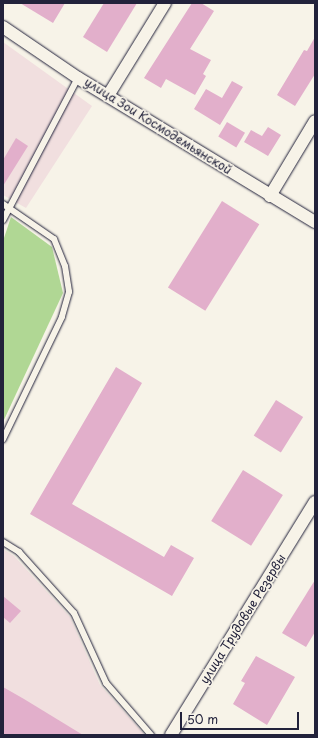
<!DOCTYPE html>
<meta charset="utf-8">
<style>
body{margin:0}
#map{position:relative;width:318px;height:738px;overflow:hidden;background:#f7f3e8;font-family:"Playpen Sans",sans-serif}
div>[style]{position:absolute}
.built>*{inset:0;background:#f1dfdf}
.green>*{inset:0;background:#b0d794}
.building>*{inset:0;background:#e2afcb;transform-origin:0 0}
.roads{filter:drop-shadow(0 0 1px #22223b) drop-shadow(0 0 1px #22223b)}
.lane>*{height:6px;margin:-3px;padding:0 3px;transform-origin:3px;border-radius:3px;background:#f7f3e8}
.street>*{height:12px;margin:-6px;padding:0 6px;transform-origin:6px;border-radius:6px;background:#f7f3e8}
span{translate:-50% -50%;white-space:nowrap;text-align:center;line-height:1.15;-webkit-text-stroke:3.5px #f7f3e8;paint-order:stroke}
.street-label{font-size:12px;color:#22223b}
.frame{position:absolute;inset:0;border:4px solid #22223b;pointer-events:none}
.scale{position:absolute;left:180px;top:712px;width:119px;height:18px;box-sizing:border-box;border:2px solid #22223b;border-top:0;padding-left:5px;font-size:12px;line-height:14px;white-space:nowrap;color:#22223b;-webkit-text-stroke:3px #f7f3e8;paint-order:stroke}
</style>
<div id="map">
<div class="built">
<i style="clip-path:polygon(3px 42px,92px 106px,26px 208px,3px 195px)"></i>
<i style="clip-path:polygon(3px 549px,14px 556px,70px 617px,100px 685px,145px 735px,3px 735px)"></i>
</div>
<div class="green">
<i style="clip-path:polygon(11px 217px,52px 247px,63px 293px,3px 422px,3px 241px)"></i>
</div>
<div class="building">
<i style="clip-path:polygon(20px 3px,65px 3px,53px 23px)"></i>
<i style="clip-path:polygon(104px 3px,137px 3px,107px 52px,83px 37px)"></i>
<i style="clip-path:polygon(192px 3px,201px 3px,214px 11px,190px 49px,211px 60px,203px 74px,206px 76px,195px 95px,166px 79px,161px 88px,144px 78px)"></i>
<i style="clip-path:polygon(315px 37px,315px 74px,295px 106px,277px 95px,304px 50px,307px 51px)"></i>
<i style="clip-path:polygon(232px 81px,243px 87px,220px 125px,194px 109px,206px 89px,222px 98px)"></i>
<i style="left:227px;top:122px;width:21px;height:17px;rotate:31deg"></i>
<i style="clip-path:polygon(268px 127px,281px 135px,268px 156px,244px 142px,251px 130px,262px 136px)"></i>
<i style="clip-path:polygon(16px 138px,28px 146px,3px 186px,3px 160px)"></i>
<i style="left:222px;top:201px;width:44px;height:102px;rotate:32deg"></i>
<i style="clip-path:polygon(116px 367px,142px 383px,72px 504px,164px 557px,171px 545px,194px 558px,172px 596px,30px 514px)"></i>
<i style="left:276px;top:400px;width:32px;height:42px;rotate:32deg"></i>
<i style="left:243px;top:470px;width:47px;height:60px;rotate:32deg"></i>
<i style="clip-path:polygon(315px 580px,315px 632px,306px 647px,282px 633px)"></i>
<i style="clip-path:polygon(3px 596px,21px 611px,10px 623px,3px 617px)"></i>
<i style="clip-path:polygon(256px 656px,295px 677px,267px 725px,233px 704px,245px 683px,241px 681px)"></i>
<i style="clip-path:polygon(3px 687px,24px 699px,83px 735px,3px 735px)"></i>
</div>
<div class="roads">
<div class="lane">
<i style="left:3px;top:204px;width:62px;rotate:34.5deg"></i>
<i style="left:54px;top:239px;width:29px;rotate:68deg"></i>
<i style="left:65px;top:266px;width:26px;rotate:81deg"></i>
<i style="left:69px;top:292px;width:26px;rotate:106deg"></i>
<i style="left:62px;top:317px;width:136px;rotate:115.8deg"></i>
<i style="left:3px;top:220px;width:161px;rotate:-62.2deg"></i>
<i style="left:3px;top:542px;width:19px;rotate:32deg"></i>
<i style="left:19px;top:552px;width:82px;rotate:48deg"></i>
<i style="left:74px;top:613px;width:77px;rotate:65.4deg"></i>
<i style="left:106px;top:683px;width:69px;rotate:49.1deg"></i>
</div>
<div class="street">
<i style="left:3px;top:27px;width:91px;rotate:34.2deg"></i>
<i style="left:78px;top:78px;width:277px;rotate:31.3deg"></i>
<i style="left:109px;top:94px;width:107px;rotate:-58.4deg"></i>
<i style="left:270px;top:196px;width:87px;rotate:-59deg"></i>
<i style="left:171px;top:735px;width:274px;rotate:-58.3deg"></i>
</div>
</div>
<div class="street-label">
<span style="left:158px;top:126px;rotate:32deg">улица Зои Космодемьянской</span>
<span style="left:243px;top:619px;rotate:-58deg">улица Трудовые Резервы</span>
</div>
<div class="frame"></div>
<div class="scale">50 m</div>
</div>
